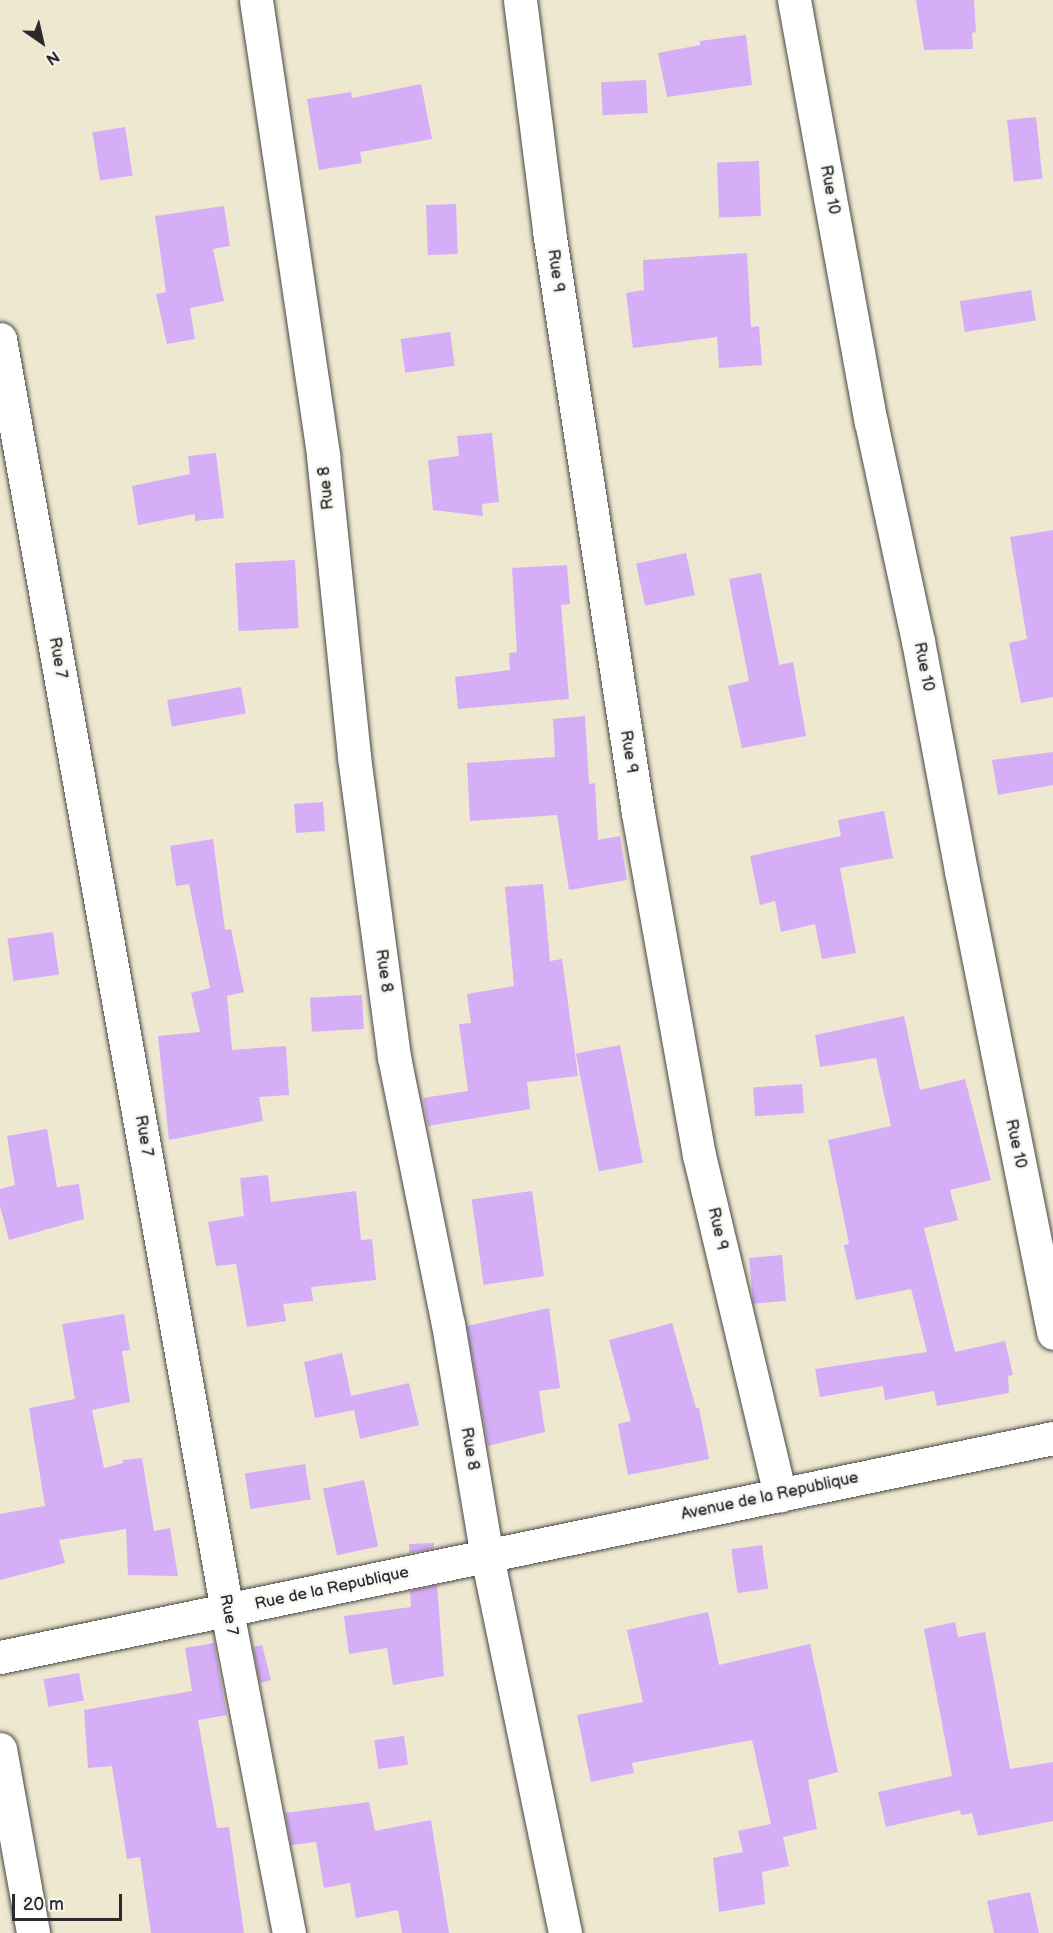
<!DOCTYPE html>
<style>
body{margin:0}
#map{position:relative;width:1053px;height:1933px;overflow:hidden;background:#eee8d1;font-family:"Balsamiq Sans",sans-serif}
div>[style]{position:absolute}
.building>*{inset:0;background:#d5aef7;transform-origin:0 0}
.roads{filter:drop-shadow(0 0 2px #484744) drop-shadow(0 0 2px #484744)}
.minor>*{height:33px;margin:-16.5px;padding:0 16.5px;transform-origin:16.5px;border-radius:16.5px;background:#fff}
span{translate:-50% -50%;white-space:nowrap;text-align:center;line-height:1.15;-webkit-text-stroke:5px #f6f6f2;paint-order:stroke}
.street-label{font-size:16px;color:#2b2b2b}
.north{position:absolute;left:12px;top:12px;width:60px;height:60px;-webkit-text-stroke:4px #f6f6f2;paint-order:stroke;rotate:146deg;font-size:16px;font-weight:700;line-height:24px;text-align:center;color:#2b2b2b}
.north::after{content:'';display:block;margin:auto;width:21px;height:27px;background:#2b2b2b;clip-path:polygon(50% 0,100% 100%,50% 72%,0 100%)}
.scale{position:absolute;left:12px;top:1894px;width:110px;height:27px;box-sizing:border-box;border:3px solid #2b2b2b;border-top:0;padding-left:8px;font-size:18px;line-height:21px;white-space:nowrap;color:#2b2b2b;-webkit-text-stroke:4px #f6f6f2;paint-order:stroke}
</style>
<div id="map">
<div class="building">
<i style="clip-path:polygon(916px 0,974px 0,976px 32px,972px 33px,973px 49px,924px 50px)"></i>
<i style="clip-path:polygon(746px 35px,752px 85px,667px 97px,658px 53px,700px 45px,700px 41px)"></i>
<i style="left:646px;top:80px;width:33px;height:45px;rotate:87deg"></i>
<i style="clip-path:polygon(421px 84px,432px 139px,360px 152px,362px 163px,319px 170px,307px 99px,351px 92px,352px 98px)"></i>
<i style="left:1036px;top:117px;width:62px;height:29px;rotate:84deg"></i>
<i style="left:125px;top:127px;width:49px;height:33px;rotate:81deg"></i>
<i style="left:759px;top:161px;width:55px;height:42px;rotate:88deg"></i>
<i style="left:456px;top:204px;width:50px;height:30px;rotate:88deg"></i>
<i style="clip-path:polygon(224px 206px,230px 246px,213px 249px,224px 301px,190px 308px,195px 339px,167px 344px,156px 294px,166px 292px,155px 216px)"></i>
<i style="clip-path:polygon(747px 253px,751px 327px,759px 326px,762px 365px,719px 368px,717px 337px,633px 348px,626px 293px,644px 290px,643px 260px)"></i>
<i style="left:1031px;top:290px;width:31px;height:72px;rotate:81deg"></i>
<i style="left:450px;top:332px;width:34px;height:50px;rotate:82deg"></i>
<i style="clip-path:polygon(492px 433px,499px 502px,482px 504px,483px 516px,433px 510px,428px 460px,459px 456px,457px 436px)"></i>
<i style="clip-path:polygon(216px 453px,224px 518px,195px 521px,195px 514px,138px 525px,132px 486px,190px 474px,188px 456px)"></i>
<i style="clip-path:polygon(1053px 530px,1053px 697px,1021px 703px,1009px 643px,1027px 639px,1010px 537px)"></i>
<i style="left:686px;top:553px;width:43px;height:51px;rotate:78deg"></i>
<i style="left:295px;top:560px;width:68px;height:60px;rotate:87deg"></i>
<i style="clip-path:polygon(567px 565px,570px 604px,561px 605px,569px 699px,458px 709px,455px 677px,510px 670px,509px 653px,517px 652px,512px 568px)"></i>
<i style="clip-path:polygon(761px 573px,779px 665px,793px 662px,806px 736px,742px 748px,728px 686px,749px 681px,729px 579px)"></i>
<i style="left:241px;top:687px;width:27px;height:75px;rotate:80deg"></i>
<i style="clip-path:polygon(585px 716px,589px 784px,595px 783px,598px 840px,620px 836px,627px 880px,569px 890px,557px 815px,470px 821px,467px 763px,555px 757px,553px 719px)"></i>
<i style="clip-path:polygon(1053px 752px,1053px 785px,998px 795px,992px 760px)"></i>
<i style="left:323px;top:802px;width:29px;height:29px;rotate:86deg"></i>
<i style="clip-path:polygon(884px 811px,893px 858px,840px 868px,856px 953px,822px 959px,815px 924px,781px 932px,775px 901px,760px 905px,750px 856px,841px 836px,838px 820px)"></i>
<i style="clip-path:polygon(213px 839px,225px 930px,231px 929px,244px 992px,227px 996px,232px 1050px,286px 1046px,289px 1095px,259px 1097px,263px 1121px,169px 1140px,158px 1036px,200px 1032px,191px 993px,210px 988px,189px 884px,176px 886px,170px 846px)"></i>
<i style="clip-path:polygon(543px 884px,550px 961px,562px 959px,578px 1076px,527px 1082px,530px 1109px,428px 1126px,423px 1098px,468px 1091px,459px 1024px,471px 1023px,467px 994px,514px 986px,505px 887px)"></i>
<i style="left:53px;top:932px;width:43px;height:46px;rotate:82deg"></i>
<i style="left:362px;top:995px;width:34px;height:52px;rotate:87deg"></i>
<i style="clip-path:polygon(904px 1016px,920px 1090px,965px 1079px,991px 1180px,950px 1190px,958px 1220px,924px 1228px,955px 1352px,1005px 1341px,1013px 1375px,1008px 1376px,1009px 1393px,937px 1406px,934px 1391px,885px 1400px,883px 1386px,820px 1397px,815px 1369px,927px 1352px,911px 1289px,856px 1300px,844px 1245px,849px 1244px,828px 1140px,891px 1126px,876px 1058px,820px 1067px,815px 1035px)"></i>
<i style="left:620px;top:1045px;width:120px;height:45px;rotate:79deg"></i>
<i style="left:802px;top:1084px;width:29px;height:49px;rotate:86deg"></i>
<i style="clip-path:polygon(47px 1129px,57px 1187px,79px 1184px,84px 1219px,9px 1240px,0 1206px,0 1189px,15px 1185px,7px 1136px)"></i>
<i style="clip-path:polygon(268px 1175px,271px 1202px,356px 1191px,361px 1240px,372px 1239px,376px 1280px,311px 1287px,313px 1301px,283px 1304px,286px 1321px,247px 1327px,236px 1264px,216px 1266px,208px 1222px,244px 1216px,240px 1178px)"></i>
<i style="left:532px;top:1191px;width:86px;height:61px;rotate:82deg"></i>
<i style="left:782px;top:1255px;width:46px;height:33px;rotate:85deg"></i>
<i style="clip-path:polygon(549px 1308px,560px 1388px,539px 1391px,545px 1432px,488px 1446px,467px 1326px)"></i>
<i style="clip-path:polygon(124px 1314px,130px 1350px,122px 1351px,130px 1402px,92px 1410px,104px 1468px,123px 1463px,123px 1460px,142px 1458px,154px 1531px,170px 1528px,178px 1576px,128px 1575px,126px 1529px,59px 1540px,65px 1563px,0 1580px,0 1514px,45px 1506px,29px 1408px,75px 1399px,62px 1324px)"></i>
<i style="clip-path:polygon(672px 1323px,696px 1408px,699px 1408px,709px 1459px,628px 1475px,618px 1424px,631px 1421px,609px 1340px)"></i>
<i style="clip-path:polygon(342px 1353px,351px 1396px,409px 1383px,419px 1425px,360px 1439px,354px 1410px,315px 1418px,304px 1362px)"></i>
<i style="left:305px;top:1464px;width:36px;height:61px;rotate:81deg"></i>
<i style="left:364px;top:1480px;width:68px;height:42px;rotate:78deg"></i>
<i style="clip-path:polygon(434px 1543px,434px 1548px,409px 1553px,409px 1544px)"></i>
<i style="left:762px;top:1545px;width:44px;height:31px;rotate:82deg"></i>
<i style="clip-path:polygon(437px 1585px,444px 1676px,393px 1685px,387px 1648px,349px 1654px,344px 1616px,411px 1607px,410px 1591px)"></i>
<i style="clip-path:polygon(708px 1612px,719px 1665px,810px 1644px,838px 1772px,808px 1780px,817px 1829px,783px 1837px,789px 1866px,762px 1872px,765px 1904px,719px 1912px,713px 1858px,743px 1852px,738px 1831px,771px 1824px,752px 1740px,632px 1763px,634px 1773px,591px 1782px,577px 1715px,643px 1702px,627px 1630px)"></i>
<i style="clip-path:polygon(955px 1622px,958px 1637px,985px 1632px,1010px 1769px,1053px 1762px,1053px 1821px,978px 1836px,972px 1813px,961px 1815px,960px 1810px,886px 1827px,878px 1792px,952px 1776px,924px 1629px)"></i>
<i style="clip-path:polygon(214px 1643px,227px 1715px,198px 1720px,217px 1828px,229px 1827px,244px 1933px,151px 1933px,140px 1857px,127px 1859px,112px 1766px,88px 1768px,84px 1710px,192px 1691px,185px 1648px)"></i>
<i style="clip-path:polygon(262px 1645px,271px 1680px,260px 1683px,253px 1647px)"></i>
<i style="left:79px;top:1673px;width:28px;height:36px;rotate:80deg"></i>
<i style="left:404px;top:1736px;width:29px;height:30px;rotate:82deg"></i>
<i style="clip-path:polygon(369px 1802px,375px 1831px,431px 1820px,449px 1933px,402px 1933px,398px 1910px,356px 1918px,350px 1883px,324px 1888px,316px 1842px,291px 1845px,285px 1813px)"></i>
<i style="clip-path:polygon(1030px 1892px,1039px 1933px,994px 1933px,987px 1901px)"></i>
</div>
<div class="roads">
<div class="minor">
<i style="left:256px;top:0;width:461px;rotate:81.6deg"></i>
<i style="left:323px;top:456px;width:303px;rotate:84.1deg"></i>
<i style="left:354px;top:757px;width:303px;rotate:82.4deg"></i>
<i style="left:394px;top:1057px;width:272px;rotate:78.6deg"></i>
<i style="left:448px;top:1324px;width:235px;rotate:80.5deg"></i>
<i style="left:487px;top:1556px;width:385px;rotate:78.3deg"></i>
<i style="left:520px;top:0;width:233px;rotate:82.8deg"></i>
<i style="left:549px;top:231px;width:589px;rotate:81.31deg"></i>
<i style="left:638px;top:813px;width:347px;rotate:79.9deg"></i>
<i style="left:699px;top:1155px;width:350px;rotate:76.6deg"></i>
<i style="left:794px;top:0;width:429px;rotate:79.7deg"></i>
<i style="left:871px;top:422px;width:224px;rotate:77.9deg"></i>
<i style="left:918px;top:641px;width:234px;rotate:79.4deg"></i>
<i style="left:961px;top:871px;width:471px;rotate:78.7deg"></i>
<i style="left:0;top:339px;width:1292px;rotate:79.88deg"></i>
<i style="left:227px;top:1611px;width:328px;rotate:79.1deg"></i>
<i style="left:0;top:1657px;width:1076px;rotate:-11.75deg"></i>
<i style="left:0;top:1749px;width:187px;rotate:79.8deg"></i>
</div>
</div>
<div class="street-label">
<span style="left:829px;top:190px;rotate:80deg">Rue 10</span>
<span style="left:555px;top:271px;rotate:82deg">Rue 9</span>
<span style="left:327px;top:488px;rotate:-96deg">Rue 8</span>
<span style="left:57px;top:658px;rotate:80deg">Rue 7</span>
<span style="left:923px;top:667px;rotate:79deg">Rue 10</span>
<span style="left:628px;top:752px;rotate:81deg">Rue 9</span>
<span style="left:383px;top:971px;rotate:82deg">Rue 8</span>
<span style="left:143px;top:1136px;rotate:80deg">Rue 7</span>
<span style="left:1015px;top:1144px;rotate:78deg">Rue 10</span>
<span style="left:717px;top:1229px;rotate:77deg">Rue 9</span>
<span style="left:469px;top:1449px;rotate:80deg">Rue 8</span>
<span style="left:770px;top:1497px;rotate:-12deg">Avenue de la Republique</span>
<span style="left:332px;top:1589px;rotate:-12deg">Rue de la Republique</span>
<span style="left:228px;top:1615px;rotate:79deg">Rue 7</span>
</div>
<div class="north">N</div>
<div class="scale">20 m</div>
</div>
